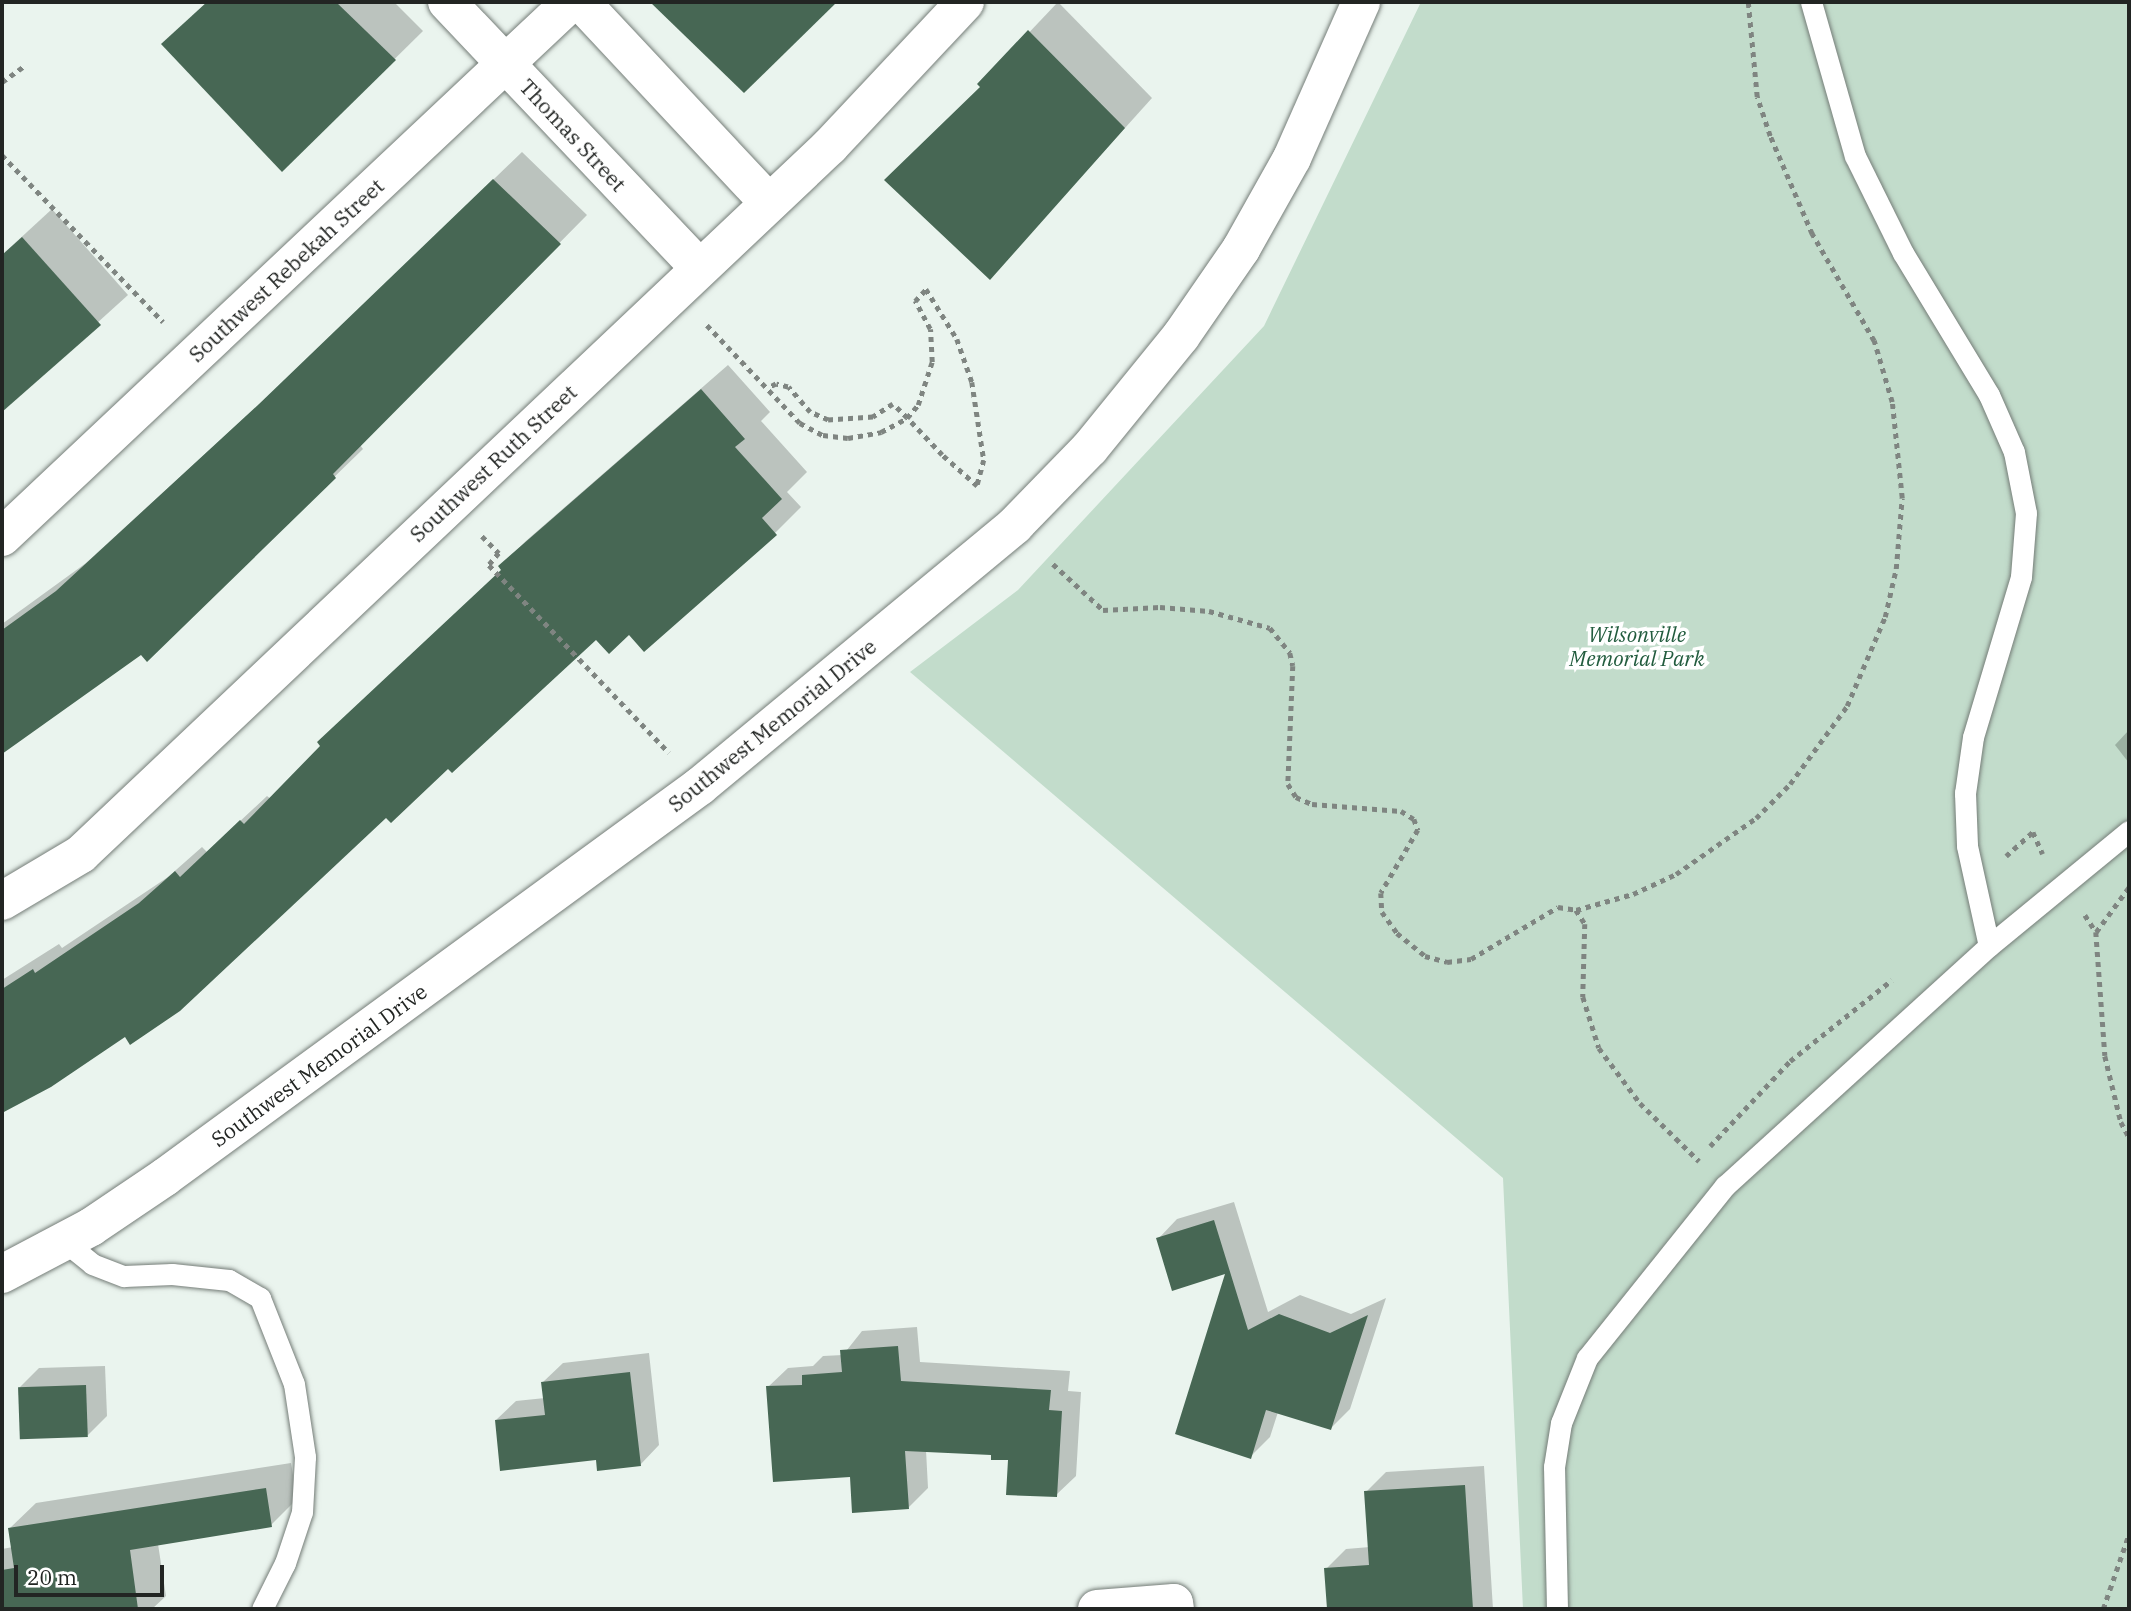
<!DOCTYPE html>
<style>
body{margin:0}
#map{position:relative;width:2131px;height:1611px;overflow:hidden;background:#eaf4ee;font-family:"IBM Plex Serif",serif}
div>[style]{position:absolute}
.green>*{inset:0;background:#c2dccb}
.shadow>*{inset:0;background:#0003}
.building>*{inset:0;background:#476754;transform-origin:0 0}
.path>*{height:4.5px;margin-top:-2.25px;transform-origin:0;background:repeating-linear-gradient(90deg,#7f8581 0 5px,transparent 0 10px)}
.roads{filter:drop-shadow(0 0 2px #757d78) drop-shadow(0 0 2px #757d78)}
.lane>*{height:21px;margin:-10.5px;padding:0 10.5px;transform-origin:10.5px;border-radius:10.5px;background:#fff}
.street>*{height:38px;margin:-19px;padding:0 19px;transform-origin:19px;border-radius:19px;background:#fff}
.secondary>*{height:38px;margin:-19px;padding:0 19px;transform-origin:19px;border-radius:19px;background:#fff}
span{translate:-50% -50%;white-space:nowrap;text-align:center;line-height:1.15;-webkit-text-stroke:7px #fff;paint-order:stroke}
.street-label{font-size:21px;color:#222523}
.park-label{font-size:21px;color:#225c3e;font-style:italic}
.frame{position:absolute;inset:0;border:4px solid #222523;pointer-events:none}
.scale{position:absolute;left:14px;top:1565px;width:150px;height:32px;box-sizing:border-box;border:4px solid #222523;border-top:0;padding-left:9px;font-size:21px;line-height:24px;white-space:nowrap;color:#222523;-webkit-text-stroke:5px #fff;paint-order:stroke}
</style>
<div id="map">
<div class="green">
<i style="clip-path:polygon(1421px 2px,2129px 2px,2129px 1609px,1523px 1609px,1503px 1178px,910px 672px,1018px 590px,1264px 326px)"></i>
</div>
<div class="shadow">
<i style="clip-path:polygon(207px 2px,394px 2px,423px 31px,282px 170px,192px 16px)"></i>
<i style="clip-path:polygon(690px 2px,834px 2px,744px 91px,671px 20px)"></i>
<i style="clip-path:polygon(1058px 2px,1152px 98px,990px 278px,980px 84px)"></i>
<i style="clip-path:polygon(522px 152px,587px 215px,360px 445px,363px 449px,147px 659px,142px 653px,2px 752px,2px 624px,86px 563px,289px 377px)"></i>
<i style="clip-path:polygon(52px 209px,128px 295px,2px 409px,2px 255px)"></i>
<i style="clip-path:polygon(728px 365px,770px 412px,761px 421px,807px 472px,787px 492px,801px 507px,775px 533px,630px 633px,596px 637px,125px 1035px,2px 1113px,2px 980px,59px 944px,62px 948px,168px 877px,202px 847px,207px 852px,267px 796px,271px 799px,503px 569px,500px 566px,527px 540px)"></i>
<i style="clip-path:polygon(2129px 730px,2129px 763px,2115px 745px)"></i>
<i style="clip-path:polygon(1234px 1202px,1268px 1312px,1300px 1295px,1351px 1314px,1386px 1298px,1350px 1409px,1331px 1428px,1278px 1412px,1270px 1437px,1250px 1457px,1228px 1272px,1158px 1239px,1177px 1219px)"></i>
<i style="clip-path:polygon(917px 1327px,920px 1362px,1070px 1371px,1068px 1391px,1081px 1392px,1076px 1476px,1056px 1495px,1010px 1459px,992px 1453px,926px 1450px,928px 1488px,909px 1507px,851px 1475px,768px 1387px,788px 1368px,813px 1366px,823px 1356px,843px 1355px,862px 1331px)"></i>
<i style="clip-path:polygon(649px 1353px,659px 1445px,640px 1465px,597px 1458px,496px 1420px,516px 1401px,545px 1398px,543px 1382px,563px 1363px)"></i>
<i style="clip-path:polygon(105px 1366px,107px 1416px,88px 1435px,19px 1388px,39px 1368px)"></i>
<i style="clip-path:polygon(291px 1463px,297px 1499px,271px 1525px,158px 1544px,166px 1596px,152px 1609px,2px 1609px,2px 1549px,13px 1547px,10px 1528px,36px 1503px)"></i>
<i style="clip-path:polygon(1484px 1466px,1493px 1609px,1329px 1609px,1326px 1569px,1346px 1549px,1370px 1547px,1366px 1492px,1386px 1472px)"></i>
</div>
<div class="building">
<i style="clip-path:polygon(207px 2px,336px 2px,396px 60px,282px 172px,161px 44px)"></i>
<i style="clip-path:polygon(650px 2px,837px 2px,744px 93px)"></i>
<i style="clip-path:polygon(1028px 30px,1125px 128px,990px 280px,884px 180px,980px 87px,977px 84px)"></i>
<i style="clip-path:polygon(493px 179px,561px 244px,333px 474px,336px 478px,147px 662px,141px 655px,2px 754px,2px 630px,56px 591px,258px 405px)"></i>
<i style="clip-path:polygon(22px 237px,101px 325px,2px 412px,2px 255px)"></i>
<i style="clip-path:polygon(701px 389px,745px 439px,735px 447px,782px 499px,762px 518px,777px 535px,644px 652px,629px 635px,609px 654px,596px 640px,452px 773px,448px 769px,391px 823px,386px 818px,180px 1011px,130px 1045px,125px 1037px,51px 1087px,2px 1113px,2px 989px,33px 969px,35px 973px,139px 903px,175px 871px,180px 877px,240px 820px,244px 824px,320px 746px,317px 742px,501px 570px,498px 566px)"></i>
<i style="clip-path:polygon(1214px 1220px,1248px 1330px,1279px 1314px,1330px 1333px,1368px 1315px,1331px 1430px,1266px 1410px,1251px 1459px,1175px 1434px,1225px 1274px,1172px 1291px,1156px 1238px)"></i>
<i style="clip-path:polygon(898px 1346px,901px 1381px,1051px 1390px,1049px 1410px,1062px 1411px,1057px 1497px,1006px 1495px,1008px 1460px,991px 1460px,991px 1455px,905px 1451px,909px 1509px,852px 1513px,850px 1477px,773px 1482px,766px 1386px,802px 1385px,802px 1375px,842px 1372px,840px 1350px)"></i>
<i style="clip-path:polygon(630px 1372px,641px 1466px,597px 1471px,596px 1460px,500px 1471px,495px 1420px,545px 1415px,541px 1382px)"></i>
<i style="left:86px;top:1385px;width:52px;height:68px;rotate:88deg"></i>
<i style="clip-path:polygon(1465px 1485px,1473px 1609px,1327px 1609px,1324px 1568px,1369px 1565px,1364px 1491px)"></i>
<i style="clip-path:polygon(266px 1488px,272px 1527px,130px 1550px,138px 1609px,2px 1609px,2px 1570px,14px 1568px,8px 1528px)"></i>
</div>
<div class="path">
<i style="left:2px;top:82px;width:29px;rotate:-36deg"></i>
<i style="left:2px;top:155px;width:232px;rotate:46deg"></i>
<i style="left:707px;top:325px;width:135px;rotate:46.5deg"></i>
<i style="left:800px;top:423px;width:26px;rotate:28deg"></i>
<i style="left:823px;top:435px;width:25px;rotate:7deg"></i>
<i style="left:848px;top:438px;width:34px;rotate:-10deg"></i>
<i style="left:881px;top:432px;width:30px;rotate:-28deg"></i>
<i style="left:907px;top:418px;width:17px;rotate:-50deg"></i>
<i style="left:918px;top:405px;width:45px;rotate:-72deg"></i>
<i style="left:932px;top:362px;width:33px;rotate:-93deg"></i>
<i style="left:930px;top:329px;width:32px;rotate:-118deg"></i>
<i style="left:915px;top:301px;width:16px;rotate:-47deg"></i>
<i style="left:926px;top:289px;width:59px;rotate:58.2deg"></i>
<i style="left:957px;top:339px;width:46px;rotate:70.8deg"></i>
<i style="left:972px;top:382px;width:79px;rotate:81.3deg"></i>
<i style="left:984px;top:460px;width:27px;rotate:105deg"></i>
<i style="left:977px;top:486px;width:47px;rotate:-138.5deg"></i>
<i style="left:942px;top:455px;width:51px;rotate:-133.4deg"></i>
<i style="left:907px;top:418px;width:20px;rotate:-135deg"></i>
<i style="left:893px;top:404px;width:24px;rotate:147deg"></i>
<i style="left:873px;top:417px;width:45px;rotate:176.2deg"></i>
<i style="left:828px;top:420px;width:20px;rotate:-156deg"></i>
<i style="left:810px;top:412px;width:33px;rotate:-131deg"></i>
<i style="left:788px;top:387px;width:12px;rotate:-166deg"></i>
<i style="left:776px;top:384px;width:9px;rotate:153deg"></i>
<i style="left:482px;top:536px;width:24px;rotate:45deg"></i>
<i style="left:499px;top:553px;width:16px;rotate:130deg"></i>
<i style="left:489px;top:565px;width:260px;rotate:46.2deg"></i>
<i style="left:1053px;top:564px;width:68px;rotate:42.6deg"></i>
<i style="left:1103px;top:610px;width:57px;rotate:-3deg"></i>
<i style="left:1160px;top:607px;width:49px;rotate:4.7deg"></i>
<i style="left:1209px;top:611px;width:63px;rotate:15.6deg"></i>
<i style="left:1270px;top:628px;width:32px;rotate:51deg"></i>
<i style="left:1290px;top:653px;width:13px;rotate:77deg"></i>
<i style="left:1293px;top:666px;width:118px;rotate:92.4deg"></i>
<i style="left:1288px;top:784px;width:15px;rotate:58deg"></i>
<i style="left:1296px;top:797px;width:17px;rotate:24deg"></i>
<i style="left:1312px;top:804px;width:89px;rotate:4.5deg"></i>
<i style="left:1401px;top:811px;width:15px;rotate:32deg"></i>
<i style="left:1414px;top:819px;width:12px;rotate:70deg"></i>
<i style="left:1418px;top:830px;width:73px;rotate:120.4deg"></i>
<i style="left:1381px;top:893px;width:19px;rotate:87deg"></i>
<i style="left:1382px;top:912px;width:26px;rotate:54deg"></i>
<i style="left:1397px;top:933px;width:36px;rotate:39deg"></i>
<i style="left:1425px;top:956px;width:23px;rotate:15deg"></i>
<i style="left:1447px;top:962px;width:24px;rotate:-7deg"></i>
<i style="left:1471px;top:959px;width:101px;rotate:-30.9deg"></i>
<i style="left:1558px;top:907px;width:18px;rotate:9deg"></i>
<i style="left:1576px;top:910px;width:17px;rotate:57deg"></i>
<i style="left:1585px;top:924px;width:73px;rotate:91.6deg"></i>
<i style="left:1583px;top:997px;width:53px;rotate:72.6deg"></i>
<i style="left:1599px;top:1048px;width:69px;rotate:53.3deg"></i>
<i style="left:1640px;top:1103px;width:83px;rotate:44.5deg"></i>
<i style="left:2006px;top:856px;width:36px;rotate:-42deg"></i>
<i style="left:2033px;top:832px;width:24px;rotate:66deg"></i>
<i style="left:1576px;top:910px;width:59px;rotate:-15.7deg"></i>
<i style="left:1633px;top:894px;width:47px;rotate:-24.9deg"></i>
<i style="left:1676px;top:874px;width:98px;rotate:-35deg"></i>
<i style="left:1756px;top:818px;width:48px;rotate:-45deg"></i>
<i style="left:1790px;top:784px;width:97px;rotate:-53.8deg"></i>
<i style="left:1847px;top:706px;width:97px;rotate:-66.9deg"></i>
<i style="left:1885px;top:617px;width:49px;rotate:-77.1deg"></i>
<i style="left:1896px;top:569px;width:71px;rotate:-85.2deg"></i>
<i style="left:1902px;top:498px;width:97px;rotate:-95.9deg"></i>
<i style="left:1892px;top:402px;width:64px;rotate:-106.4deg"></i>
<i style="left:1874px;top:341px;width:124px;rotate:-120.1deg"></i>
<i style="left:1812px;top:234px;width:107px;rotate:-113.2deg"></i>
<i style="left:1770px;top:136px;width:41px;rotate:-108.4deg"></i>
<i style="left:1757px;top:97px;width:95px;rotate:-95.4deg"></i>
<i style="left:2085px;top:915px;width:20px;rotate:57deg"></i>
<i style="left:2096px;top:932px;width:124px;rotate:85.8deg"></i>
<i style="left:2105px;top:1056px;width:68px;rotate:76.4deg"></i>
<i style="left:2121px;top:1122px;width:17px;rotate:62deg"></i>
<i style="left:2096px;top:932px;width:56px;rotate:-53.7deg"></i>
<i style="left:1710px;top:1146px;width:117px;rotate:-46.7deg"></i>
<i style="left:1790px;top:1061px;width:130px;rotate:-38.5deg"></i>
<i style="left:2103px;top:1609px;width:79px;rotate:-70.9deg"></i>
</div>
<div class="roads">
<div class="lane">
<i style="left:1811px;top:2px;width:160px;rotate:74.1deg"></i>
<i style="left:1855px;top:156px;width:108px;rotate:63.7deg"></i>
<i style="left:1903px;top:253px;width:166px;rotate:58.8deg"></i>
<i style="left:1989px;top:395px;width:62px;rotate:66.3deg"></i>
<i style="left:2014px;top:452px;width:62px;rotate:78.9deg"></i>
<i style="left:2026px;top:513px;width:64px;rotate:94.5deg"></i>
<i style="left:2021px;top:577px;width:167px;rotate:106.7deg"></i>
<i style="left:1973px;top:737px;width:57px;rotate:98.1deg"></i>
<i style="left:1965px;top:793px;width:53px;rotate:87.8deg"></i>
<i style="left:1967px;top:846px;width:102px;rotate:77.6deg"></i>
<i style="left:64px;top:1241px;width:36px;rotate:39deg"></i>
<i style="left:92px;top:1264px;width:34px;rotate:21deg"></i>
<i style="left:124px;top:1276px;width:48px;rotate:-2.4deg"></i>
<i style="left:172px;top:1274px;width:57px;rotate:6deg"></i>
<i style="left:229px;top:1280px;width:36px;rotate:30deg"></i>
<i style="left:260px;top:1298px;width:92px;rotate:68.4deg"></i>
<i style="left:294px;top:1384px;width:74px;rotate:81.4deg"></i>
<i style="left:305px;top:1457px;width:55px;rotate:93.1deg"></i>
<i style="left:302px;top:1512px;width:54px;rotate:108.4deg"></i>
<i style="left:285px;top:1563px;width:51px;rotate:116.6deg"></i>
<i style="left:1557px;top:1609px;width:142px;rotate:-91.2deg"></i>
<i style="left:1554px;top:1467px;width:45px;rotate:-81deg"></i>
<i style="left:1561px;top:1423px;width:70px;rotate:-68.2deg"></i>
<i style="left:1587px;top:1358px;width:221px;rotate:-51.3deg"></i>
<i style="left:1725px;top:1186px;width:357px;rotate:-42.3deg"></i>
<i style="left:1989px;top:946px;width:181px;rotate:-39.4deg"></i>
</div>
<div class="street">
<i style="left:447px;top:2px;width:366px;rotate:46.5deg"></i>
<i style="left:581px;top:2px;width:275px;rotate:46.9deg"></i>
<i style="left:2px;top:537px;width:781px;rotate:-43.24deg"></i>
<i style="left:2px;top:901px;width:92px;rotate:-30.7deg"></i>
<i style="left:81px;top:854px;width:1031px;rotate:-43.39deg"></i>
<i style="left:830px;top:146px;width:197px;rotate:-46.8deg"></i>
<i style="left:1097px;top:1609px;width:77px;rotate:-4.5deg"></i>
<i style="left:1174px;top:1603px;width:6px;rotate:81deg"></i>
</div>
<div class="secondary">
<i style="left:2px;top:1274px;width:101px;rotate:-27.8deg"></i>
<i style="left:91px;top:1227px;width:89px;rotate:-34deg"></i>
<i style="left:165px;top:1177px;width:663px;rotate:-36.16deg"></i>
<i style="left:700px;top:786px;width:409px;rotate:-39.6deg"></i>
<i style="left:1015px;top:525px;width:107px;rotate:-45.8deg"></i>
<i style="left:1090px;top:448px;width:144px;rotate:-50.9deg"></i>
<i style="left:1181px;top:336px;width:106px;rotate:-55.4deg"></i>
<i style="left:1241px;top:249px;width:104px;rotate:-60.7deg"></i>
<i style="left:1292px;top:158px;width:171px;rotate:-66.1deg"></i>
</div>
</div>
<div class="street-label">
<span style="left:573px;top:135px;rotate:47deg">Thomas Street</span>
<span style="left:286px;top:270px;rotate:-43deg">Southwest Rebekah Street</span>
<span style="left:493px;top:463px;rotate:-43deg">Southwest Ruth Street</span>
<span style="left:772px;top:725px;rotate:-39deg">Southwest Memorial Drive</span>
<span style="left:319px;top:1065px;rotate:-36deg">Southwest Memorial Drive</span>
</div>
<div class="park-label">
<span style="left:1637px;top:646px">Wilsonville<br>Memorial Park</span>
</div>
<div class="frame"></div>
<div class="scale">20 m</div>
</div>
